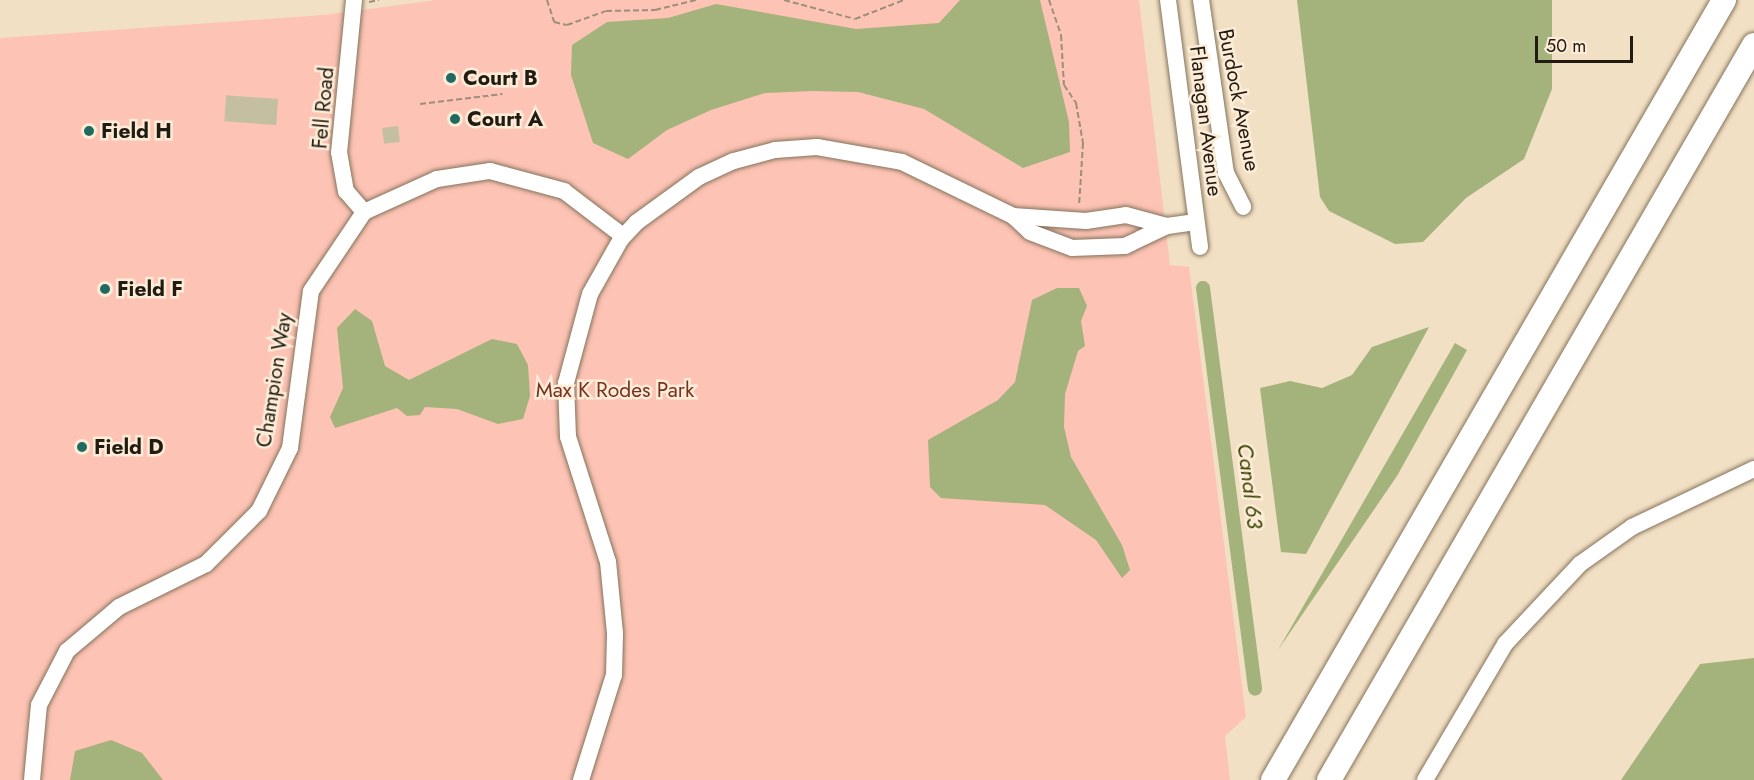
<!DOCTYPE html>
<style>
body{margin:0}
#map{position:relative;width:1754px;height:780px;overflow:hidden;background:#f2e0c5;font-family:Jost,sans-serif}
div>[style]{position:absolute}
.green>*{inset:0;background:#fdc3b5}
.water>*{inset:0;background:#a4b27b}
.canal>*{height:14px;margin:-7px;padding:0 7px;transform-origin:7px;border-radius:7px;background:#a4b27b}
.building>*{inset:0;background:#c4bfa1;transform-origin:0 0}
.path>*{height:2px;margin-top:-1px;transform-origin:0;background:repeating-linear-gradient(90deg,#9c8e7b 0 6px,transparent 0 9px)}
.roads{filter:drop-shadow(0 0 2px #84735b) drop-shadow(0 0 2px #84735b)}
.minor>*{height:16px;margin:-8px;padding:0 8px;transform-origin:8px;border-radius:8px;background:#fff}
.highway>*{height:24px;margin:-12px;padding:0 12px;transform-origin:12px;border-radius:12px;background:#fff}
.dots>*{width:16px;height:16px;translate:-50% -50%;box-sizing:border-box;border:3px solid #fdedd8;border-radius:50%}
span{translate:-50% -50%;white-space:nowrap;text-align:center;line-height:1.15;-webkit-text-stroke:5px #fdedd8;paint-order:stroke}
.poi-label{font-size:21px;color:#221b11;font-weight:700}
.left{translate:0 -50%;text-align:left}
.street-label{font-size:21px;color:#221b11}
.park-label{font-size:21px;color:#793020}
.water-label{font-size:22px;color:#384301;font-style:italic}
.scale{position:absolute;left:1535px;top:36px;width:98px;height:27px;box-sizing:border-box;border:3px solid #221b11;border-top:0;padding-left:8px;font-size:18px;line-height:21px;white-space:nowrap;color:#221b11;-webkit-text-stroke:4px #fdedd8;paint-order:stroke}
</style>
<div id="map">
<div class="green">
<i style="clip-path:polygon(437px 0,1139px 0,1170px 265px,1189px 267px,1246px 717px,1225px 736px,1230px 780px,0 780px,0 38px,323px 15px)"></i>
</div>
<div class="water">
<i style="clip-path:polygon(960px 0,1040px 0,1069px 122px,1070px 152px,1023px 168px,924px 109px,858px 92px,813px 91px,765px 93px,711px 110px,667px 130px,628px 159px,593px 143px,571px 75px,572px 45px,607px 22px,668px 18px,716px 4px,856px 29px,939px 23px)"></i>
<i style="clip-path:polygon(1297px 0,1552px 0,1552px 89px,1524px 159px,1466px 198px,1423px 242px,1395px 244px,1329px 211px,1320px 197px)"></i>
<i style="clip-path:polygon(1057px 288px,1079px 288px,1087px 306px,1081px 321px,1085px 346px,1078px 351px,1065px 394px,1064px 427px,1071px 457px,1122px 545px,1130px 570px,1122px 578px,1096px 540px,1045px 505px,941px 498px,930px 487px,928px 440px,998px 400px,1015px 382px,1032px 300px)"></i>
<i style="clip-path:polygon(355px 309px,372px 321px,385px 366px,409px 380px,492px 339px,517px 344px,528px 365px,530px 396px,523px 419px,498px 424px,457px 409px,425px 407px,420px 415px,407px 416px,397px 408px,335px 428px,330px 417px,343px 388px,337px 328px)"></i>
<i style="clip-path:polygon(1429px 327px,1306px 554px,1281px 552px,1260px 388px,1290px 381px,1322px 388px,1352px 375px,1372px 347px)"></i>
<i style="clip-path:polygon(1455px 343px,1467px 350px,1397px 476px,1278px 650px)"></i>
<i style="clip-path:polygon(1754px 658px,1754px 780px,1621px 780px,1700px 664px)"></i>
<i style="clip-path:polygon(111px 740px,142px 753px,163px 780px,70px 780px,75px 751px)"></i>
</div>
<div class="canal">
<i style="left:1203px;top:288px;width:404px;rotate:82.6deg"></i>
</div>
<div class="building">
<i style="left:278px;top:99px;width:26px;height:52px;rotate:94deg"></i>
<i style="left:398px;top:126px;width:16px;height:16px;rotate:83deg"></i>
</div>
<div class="path">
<i style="left:547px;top:0;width:23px;rotate:72deg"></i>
<i style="left:554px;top:22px;width:13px;rotate:13deg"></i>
<i style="left:567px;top:25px;width:41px;rotate:-19.7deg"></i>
<i style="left:606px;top:11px;width:49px;rotate:-1.2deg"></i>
<i style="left:655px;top:10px;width:42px;rotate:-13.7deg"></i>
<i style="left:784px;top:0;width:73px;rotate:15deg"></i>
<i style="left:855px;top:19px;width:53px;rotate:-21.2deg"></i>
<i style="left:1049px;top:0;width:37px;rotate:71deg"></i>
<i style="left:1061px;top:35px;width:50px;rotate:86.6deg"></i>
<i style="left:1064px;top:85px;width:22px;rotate:56deg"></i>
<i style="left:1076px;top:103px;width:41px;rotate:80.1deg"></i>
<i style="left:1083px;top:143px;width:63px;rotate:93.6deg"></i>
<i style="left:369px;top:2px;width:10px;rotate:-11deg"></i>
<i style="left:420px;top:104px;width:83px;rotate:-7deg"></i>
</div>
<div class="roads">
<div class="minor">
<i style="left:354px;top:0;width:153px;rotate:95.6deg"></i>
<i style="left:339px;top:152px;width:40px;rotate:80deg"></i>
<i style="left:346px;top:191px;width:28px;rotate:49deg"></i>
<i style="left:1168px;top:0;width:249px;rotate:82.6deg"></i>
<i style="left:1201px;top:0;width:175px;rotate:81.8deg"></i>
<i style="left:1226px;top:173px;width:38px;rotate:63deg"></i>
<i style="left:1013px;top:216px;width:73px;rotate:3.9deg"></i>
<i style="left:1086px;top:221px;width:40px;rotate:-8.5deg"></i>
<i style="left:1126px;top:215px;width:42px;rotate:15deg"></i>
<i style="left:1167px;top:226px;width:29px;rotate:-8deg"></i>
<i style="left:32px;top:780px;width:75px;rotate:-84.7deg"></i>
<i style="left:39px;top:705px;width:61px;rotate:-62.6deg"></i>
<i style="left:67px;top:651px;width:68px;rotate:-40.2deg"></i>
<i style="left:119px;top:607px;width:97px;rotate:-26.3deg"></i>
<i style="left:206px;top:564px;width:75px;rotate:-45deg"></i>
<i style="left:259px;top:511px;width:70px;rotate:-63.8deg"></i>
<i style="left:290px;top:448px;width:158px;rotate:-82.4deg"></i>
<i style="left:311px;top:291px;width:95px;rotate:-56.1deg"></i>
<i style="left:364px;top:212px;width:80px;rotate:-24.3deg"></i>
<i style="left:437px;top:179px;width:54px;rotate:-8.6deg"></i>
<i style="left:490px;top:171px;width:77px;rotate:15.1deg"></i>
<i style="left:564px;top:191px;width:74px;rotate:37.3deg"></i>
<i style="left:581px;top:780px;width:110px;rotate:-72.6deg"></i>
<i style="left:614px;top:675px;width:42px;rotate:-88.6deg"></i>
<i style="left:615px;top:633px;width:71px;rotate:-95.6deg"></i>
<i style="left:608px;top:562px;width:131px;rotate:-107.7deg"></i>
<i style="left:568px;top:437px;width:54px;rotate:-92.1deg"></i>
<i style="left:566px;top:383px;width:92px;rotate:-74.9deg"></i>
<i style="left:590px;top:294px;width:63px;rotate:-60.6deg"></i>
<i style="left:621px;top:239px;width:23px;rotate:-47deg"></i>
<i style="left:637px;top:222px;width:77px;rotate:-36deg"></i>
<i style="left:699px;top:177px;width:38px;rotate:-25deg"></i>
<i style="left:734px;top:161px;width:42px;rotate:-15deg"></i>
<i style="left:775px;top:150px;width:42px;rotate:-4.1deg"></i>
<i style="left:817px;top:147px;width:86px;rotate:10deg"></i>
<i style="left:902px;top:162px;width:123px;rotate:25.9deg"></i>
<i style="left:1013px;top:216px;width:23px;rotate:43deg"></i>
<i style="left:1030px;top:232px;width:45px;rotate:20.9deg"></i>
<i style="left:1072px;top:248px;width:53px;rotate:-2.2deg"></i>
<i style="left:1125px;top:246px;width:47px;rotate:-25.5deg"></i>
<i style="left:1425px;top:780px;width:158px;rotate:-59.5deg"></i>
<i style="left:1505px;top:644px;width:110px;rotate:-46.8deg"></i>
<i style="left:1580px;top:564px;width:64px;rotate:-35.4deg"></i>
<i style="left:1632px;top:527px;width:135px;rotate:-25.4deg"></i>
</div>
<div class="highway">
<i style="left:1273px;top:780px;width:901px;rotate:-59.96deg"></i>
<i style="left:1329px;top:780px;width:849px;rotate:-59.96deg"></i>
</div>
</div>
<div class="dots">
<i style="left:451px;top:78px;background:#216a61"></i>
<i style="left:455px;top:119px;background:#216a61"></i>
<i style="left:89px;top:131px;background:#216a61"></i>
<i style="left:105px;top:289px;background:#216a61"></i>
<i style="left:82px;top:447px;background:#216a61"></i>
</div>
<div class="poi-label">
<span class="left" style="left:463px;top:78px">Court B</span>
<span class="left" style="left:467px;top:119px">Court A</span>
<span class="left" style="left:101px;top:131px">Field H</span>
<span class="left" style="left:117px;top:289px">Field F</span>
<span class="left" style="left:94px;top:447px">Field D</span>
</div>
<div class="street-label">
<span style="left:1239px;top:100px;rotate:79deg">Burdock Avenue</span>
<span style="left:323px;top:108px;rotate:-85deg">Fell Road</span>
<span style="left:1206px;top:121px;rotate:83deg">Flanagan Avenue</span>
<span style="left:274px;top:380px;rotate:-81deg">Champion Way</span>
</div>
<div class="park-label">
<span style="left:615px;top:390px">Max K Rodes Park</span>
</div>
<div class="water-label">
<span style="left:1250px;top:486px;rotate:83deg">Canal 63</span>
</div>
<div class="scale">50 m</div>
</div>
